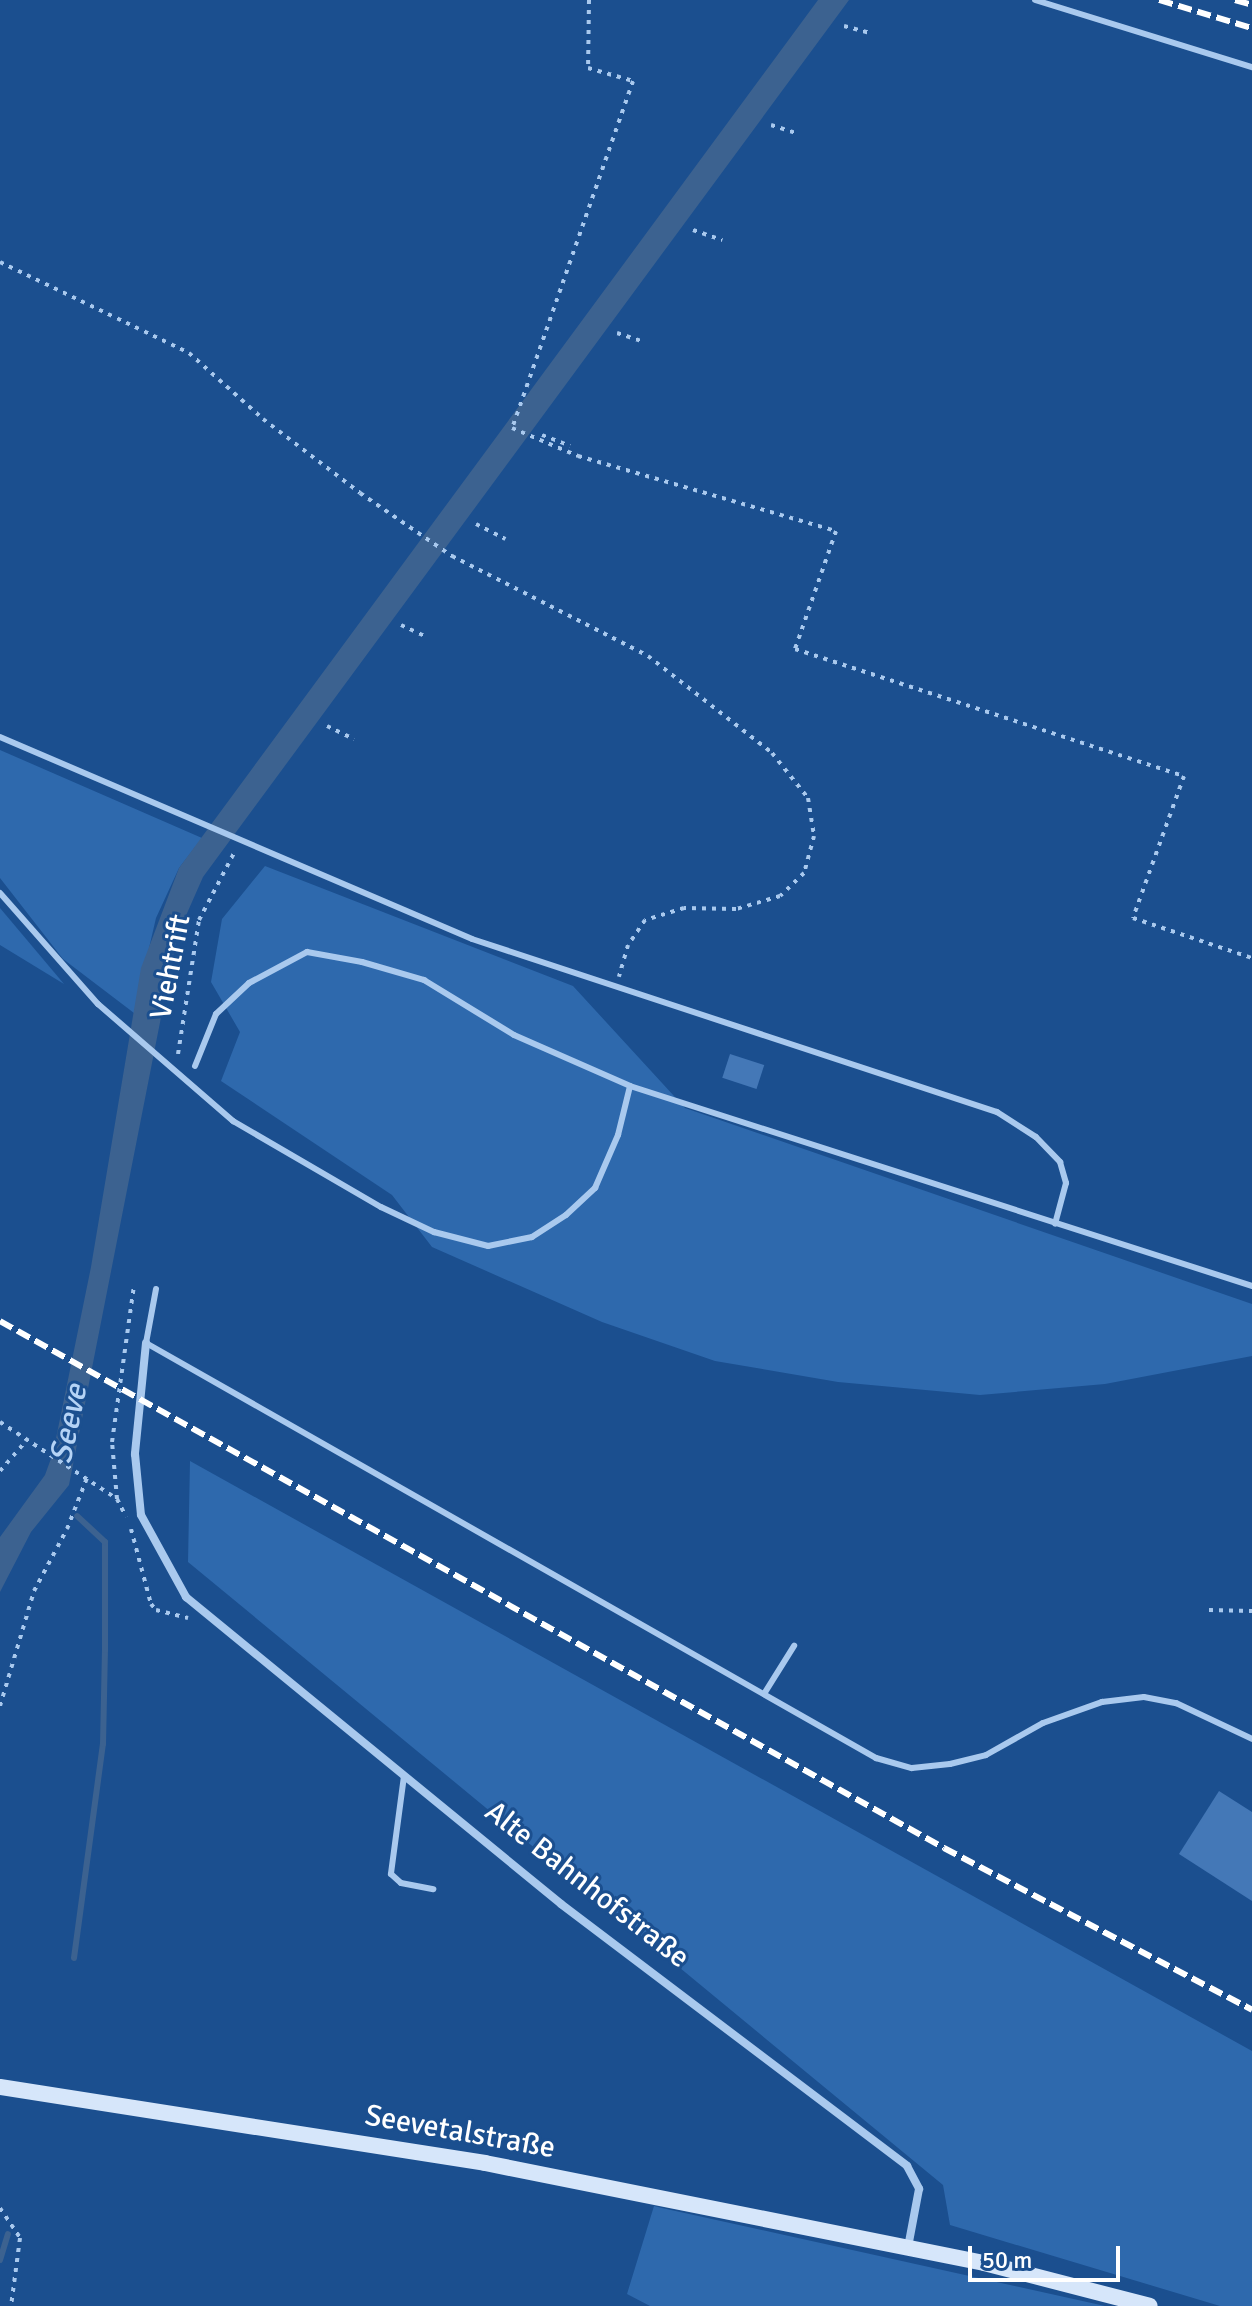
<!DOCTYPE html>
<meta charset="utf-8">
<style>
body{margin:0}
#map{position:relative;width:1252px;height:2306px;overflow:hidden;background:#1b4f8f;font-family:Signika,sans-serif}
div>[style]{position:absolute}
.green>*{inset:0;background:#2e69ad}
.water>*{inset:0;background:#3c6290}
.stream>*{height:6px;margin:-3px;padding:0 3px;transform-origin:3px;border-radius:3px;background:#3c6290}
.building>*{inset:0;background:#4478b7;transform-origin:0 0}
.path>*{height:4px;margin-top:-2px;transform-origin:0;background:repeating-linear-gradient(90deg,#a9c9ee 0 4px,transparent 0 10px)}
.lane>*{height:6px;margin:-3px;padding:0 3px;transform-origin:3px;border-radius:3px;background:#a9c9ee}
.street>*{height:8px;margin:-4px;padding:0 4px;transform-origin:4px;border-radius:4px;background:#a9c9ee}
.secondary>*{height:16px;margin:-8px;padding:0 8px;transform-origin:8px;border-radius:8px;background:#d6e6fa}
.rail>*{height:6px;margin-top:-3px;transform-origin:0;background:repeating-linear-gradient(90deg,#fff 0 14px,transparent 0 20px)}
span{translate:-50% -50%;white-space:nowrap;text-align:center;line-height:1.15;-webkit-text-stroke:6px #1b4f8f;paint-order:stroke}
.street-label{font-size:30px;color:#fff}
.water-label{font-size:32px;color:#b5d3f5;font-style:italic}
.scale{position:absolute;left:968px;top:2246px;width:152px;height:36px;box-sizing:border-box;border:4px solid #fff;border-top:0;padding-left:10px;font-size:24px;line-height:28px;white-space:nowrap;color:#fff;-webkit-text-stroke:6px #1b4f8f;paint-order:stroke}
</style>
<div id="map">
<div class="green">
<i style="clip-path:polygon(0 750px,202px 838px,179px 868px,156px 918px,134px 1013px,63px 959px,0 878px)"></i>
<i style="clip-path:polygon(265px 866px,573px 986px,685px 1108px,1252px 1304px,1252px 1356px,1105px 1384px,980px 1395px,838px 1382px,715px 1361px,602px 1322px,432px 1247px,392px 1195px,221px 1081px,240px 1032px,211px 982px,222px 919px)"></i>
<i style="clip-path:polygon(0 908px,64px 984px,0 945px)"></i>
<i style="clip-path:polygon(190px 1461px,1252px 2051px,1252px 2306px,1220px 2306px,950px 2225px,943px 2185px,188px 1562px)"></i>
<i style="clip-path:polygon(654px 2206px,662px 2208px,1105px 2306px,650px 2306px,627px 2294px)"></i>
</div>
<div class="water">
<i style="clip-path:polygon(818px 0,849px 0,203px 877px,177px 936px,69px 1485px,31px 1532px,0 1592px,0 1537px,45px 1475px,53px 1453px,91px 1267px,141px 968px,179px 868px)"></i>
</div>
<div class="stream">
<i style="left:74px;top:1958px;width:216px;rotate:-82.3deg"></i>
<i style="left:103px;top:1744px;width:94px;rotate:-88.8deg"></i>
<i style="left:105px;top:1650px;width:108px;rotate:-90deg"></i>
<i style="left:105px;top:1542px;width:38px;rotate:-137deg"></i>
<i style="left:0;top:2260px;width:27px;rotate:-73deg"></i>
</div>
<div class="building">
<i style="left:730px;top:1054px;width:36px;height:25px;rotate:18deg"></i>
<i style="clip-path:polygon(1219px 1791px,1252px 1812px,1252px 1901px,1179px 1854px)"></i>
</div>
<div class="path">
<i style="left:589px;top:0;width:68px;rotate:90.8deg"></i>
<i style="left:588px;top:68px;width:47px;rotate:16.1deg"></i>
<i style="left:633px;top:81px;width:367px;rotate:109.2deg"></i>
<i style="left:512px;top:428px;width:72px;rotate:23deg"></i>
<i style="left:578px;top:456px;width:269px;rotate:16.2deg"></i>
<i style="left:836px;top:531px;width:125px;rotate:109.2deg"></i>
<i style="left:795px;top:649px;width:409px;rotate:18.1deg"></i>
<i style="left:1184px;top:776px;width:151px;rotate:109.8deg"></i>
<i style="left:1133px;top:918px;width:126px;rotate:18.6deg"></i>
<i style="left:844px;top:26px;width:28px;rotate:15deg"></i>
<i style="left:771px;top:125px;width:29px;rotate:18deg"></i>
<i style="left:693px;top:230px;width:31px;rotate:19deg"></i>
<i style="left:0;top:262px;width:210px;rotate:25.7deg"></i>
<i style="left:189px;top:353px;width:99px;rotate:41.7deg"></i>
<i style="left:263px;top:419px;width:122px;rotate:37.3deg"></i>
<i style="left:360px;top:493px;width:112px;rotate:34.4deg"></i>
<i style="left:452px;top:556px;width:220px;rotate:27deg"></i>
<i style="left:648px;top:656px;width:157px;rotate:38deg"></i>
<i style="left:772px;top:753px;width:58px;rotate:51.3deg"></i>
<i style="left:808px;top:798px;width:38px;rotate:81deg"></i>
<i style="left:814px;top:836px;width:38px;rotate:105deg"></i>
<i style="left:804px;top:873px;width:33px;rotate:136deg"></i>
<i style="left:780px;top:896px;width:46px;rotate:163.5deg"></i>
<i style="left:736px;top:909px;width:52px;rotate:-178.9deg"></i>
<i style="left:684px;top:908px;width:41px;rotate:162.9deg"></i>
<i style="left:645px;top:920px;width:30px;rotate:124deg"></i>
<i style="left:628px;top:945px;width:33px;rotate:106deg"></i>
<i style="left:617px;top:333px;width:26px;rotate:18deg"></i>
<i style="left:542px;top:435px;width:30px;rotate:21deg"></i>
<i style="left:476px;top:524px;width:33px;rotate:27deg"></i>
<i style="left:401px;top:625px;width:29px;rotate:25deg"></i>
<i style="left:327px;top:726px;width:30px;rotate:26deg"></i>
<i style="left:178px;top:1054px;width:136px;rotate:-81.1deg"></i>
<i style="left:199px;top:920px;width:78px;rotate:-62.4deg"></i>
<i style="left:0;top:1422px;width:140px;rotate:33.3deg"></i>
<i style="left:117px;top:1499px;width:20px;rotate:63deg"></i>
<i style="left:0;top:1471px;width:40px;rotate:-49deg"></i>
<i style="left:117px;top:1499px;width:57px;rotate:-95deg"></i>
<i style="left:112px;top:1442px;width:158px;rotate:-82deg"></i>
<i style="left:131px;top:1529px;width:78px;rotate:75.1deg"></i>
<i style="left:151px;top:1604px;width:8px;rotate:50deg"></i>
<i style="left:156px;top:1610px;width:33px;rotate:14deg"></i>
<i style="left:1209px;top:1610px;width:43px;rotate:1.3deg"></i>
<i style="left:0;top:1706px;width:120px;rotate:-73.5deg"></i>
<i style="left:34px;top:1591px;width:70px;rotate:-62deg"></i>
<i style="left:67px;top:1529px;width:55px;rotate:-68.6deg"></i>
<i style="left:0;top:2208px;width:36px;rotate:56deg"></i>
<i style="left:20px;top:2238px;width:69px;rotate:97.5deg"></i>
</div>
<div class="lane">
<i style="left:1035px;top:0;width:227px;rotate:17.2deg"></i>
<i style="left:0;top:737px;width:513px;rotate:23.17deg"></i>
<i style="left:472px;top:939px;width:553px;rotate:18.24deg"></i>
<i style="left:997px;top:1112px;width:46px;rotate:32.7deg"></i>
<i style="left:1036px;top:1137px;width:35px;rotate:46deg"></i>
<i style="left:1060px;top:1162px;width:22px;rotate:74deg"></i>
<i style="left:1066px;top:1183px;width:42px;rotate:105deg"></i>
<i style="left:0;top:893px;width:148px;rotate:48.6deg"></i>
<i style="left:98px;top:1004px;width:179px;rotate:40.9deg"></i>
<i style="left:233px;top:1121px;width:171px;rotate:30.2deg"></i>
<i style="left:381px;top:1207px;width:59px;rotate:25.3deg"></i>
<i style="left:434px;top:1232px;width:56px;rotate:14.5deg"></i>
<i style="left:488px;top:1246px;width:45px;rotate:-11.6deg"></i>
<i style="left:532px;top:1237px;width:40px;rotate:-32.9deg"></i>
<i style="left:566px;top:1215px;width:40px;rotate:-43deg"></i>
<i style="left:595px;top:1188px;width:58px;rotate:-66.5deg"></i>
<i style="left:618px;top:1135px;width:50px;rotate:-76.2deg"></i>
<i style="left:195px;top:1066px;width:56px;rotate:-68deg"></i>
<i style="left:216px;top:1014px;width:45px;rotate:-43.2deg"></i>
<i style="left:249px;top:983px;width:66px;rotate:-28.1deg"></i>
<i style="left:307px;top:952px;width:56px;rotate:10.3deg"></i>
<i style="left:362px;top:962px;width:65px;rotate:16.2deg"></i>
<i style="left:424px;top:980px;width:105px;rotate:31.4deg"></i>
<i style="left:514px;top:1035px;width:127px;rotate:23.7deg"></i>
<i style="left:630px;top:1086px;width:653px;rotate:17.82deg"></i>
<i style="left:156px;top:1289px;width:55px;rotate:100.5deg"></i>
<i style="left:146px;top:1343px;width:840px;rotate:29.62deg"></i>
<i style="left:876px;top:1758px;width:37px;rotate:16deg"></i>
<i style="left:912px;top:1768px;width:38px;rotate:-6deg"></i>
<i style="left:950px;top:1764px;width:37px;rotate:-14deg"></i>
<i style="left:986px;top:1755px;width:65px;rotate:-29.3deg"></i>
<i style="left:1043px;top:1723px;width:63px;rotate:-19.6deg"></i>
<i style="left:1102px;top:1702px;width:42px;rotate:-6.8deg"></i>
<i style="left:1144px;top:1697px;width:33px;rotate:11deg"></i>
<i style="left:1176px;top:1703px;width:84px;rotate:25.3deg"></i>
<i style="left:764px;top:1694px;width:57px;rotate:-58deg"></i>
<i style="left:404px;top:1776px;width:99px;rotate:97.6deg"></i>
<i style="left:391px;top:1874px;width:13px;rotate:42deg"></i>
<i style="left:401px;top:1883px;width:33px;rotate:11deg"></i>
</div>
<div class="street">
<i style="left:146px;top:1343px;width:112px;rotate:95.7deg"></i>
<i style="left:135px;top:1454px;width:61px;rotate:84.4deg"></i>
<i style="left:141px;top:1515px;width:94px;rotate:61.2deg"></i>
<i style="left:186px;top:1597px;width:485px;rotate:39.3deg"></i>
<i style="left:561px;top:1904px;width:434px;rotate:37.1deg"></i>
<i style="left:907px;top:2166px;width:26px;rotate:62deg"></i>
<i style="left:919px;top:2189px;width:59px;rotate:100.7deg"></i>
</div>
<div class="secondary">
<i style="left:0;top:2087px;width:491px;rotate:8.9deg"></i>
<i style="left:485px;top:2163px;width:509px;rotate:11.33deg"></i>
<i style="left:984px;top:2263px;width:171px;rotate:14.5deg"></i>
</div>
<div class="rail">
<i style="left:1159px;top:0;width:97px;rotate:16.8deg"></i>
<i style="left:1235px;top:0;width:18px;rotate:16deg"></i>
<i style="left:0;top:1321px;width:1081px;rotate:29.17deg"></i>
<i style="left:944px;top:1848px;width:348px;rotate:27.7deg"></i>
</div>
<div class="street-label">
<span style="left:171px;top:967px;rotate:-79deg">Viehtrift</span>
<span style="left:587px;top:1885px;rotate:38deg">Alte Bahnhofstraße</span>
<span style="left:460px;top:2132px;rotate:10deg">Seevetalstraße</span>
</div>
<div class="water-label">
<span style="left:69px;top:1424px;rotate:-78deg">Seeve</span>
</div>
<div class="scale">50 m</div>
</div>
